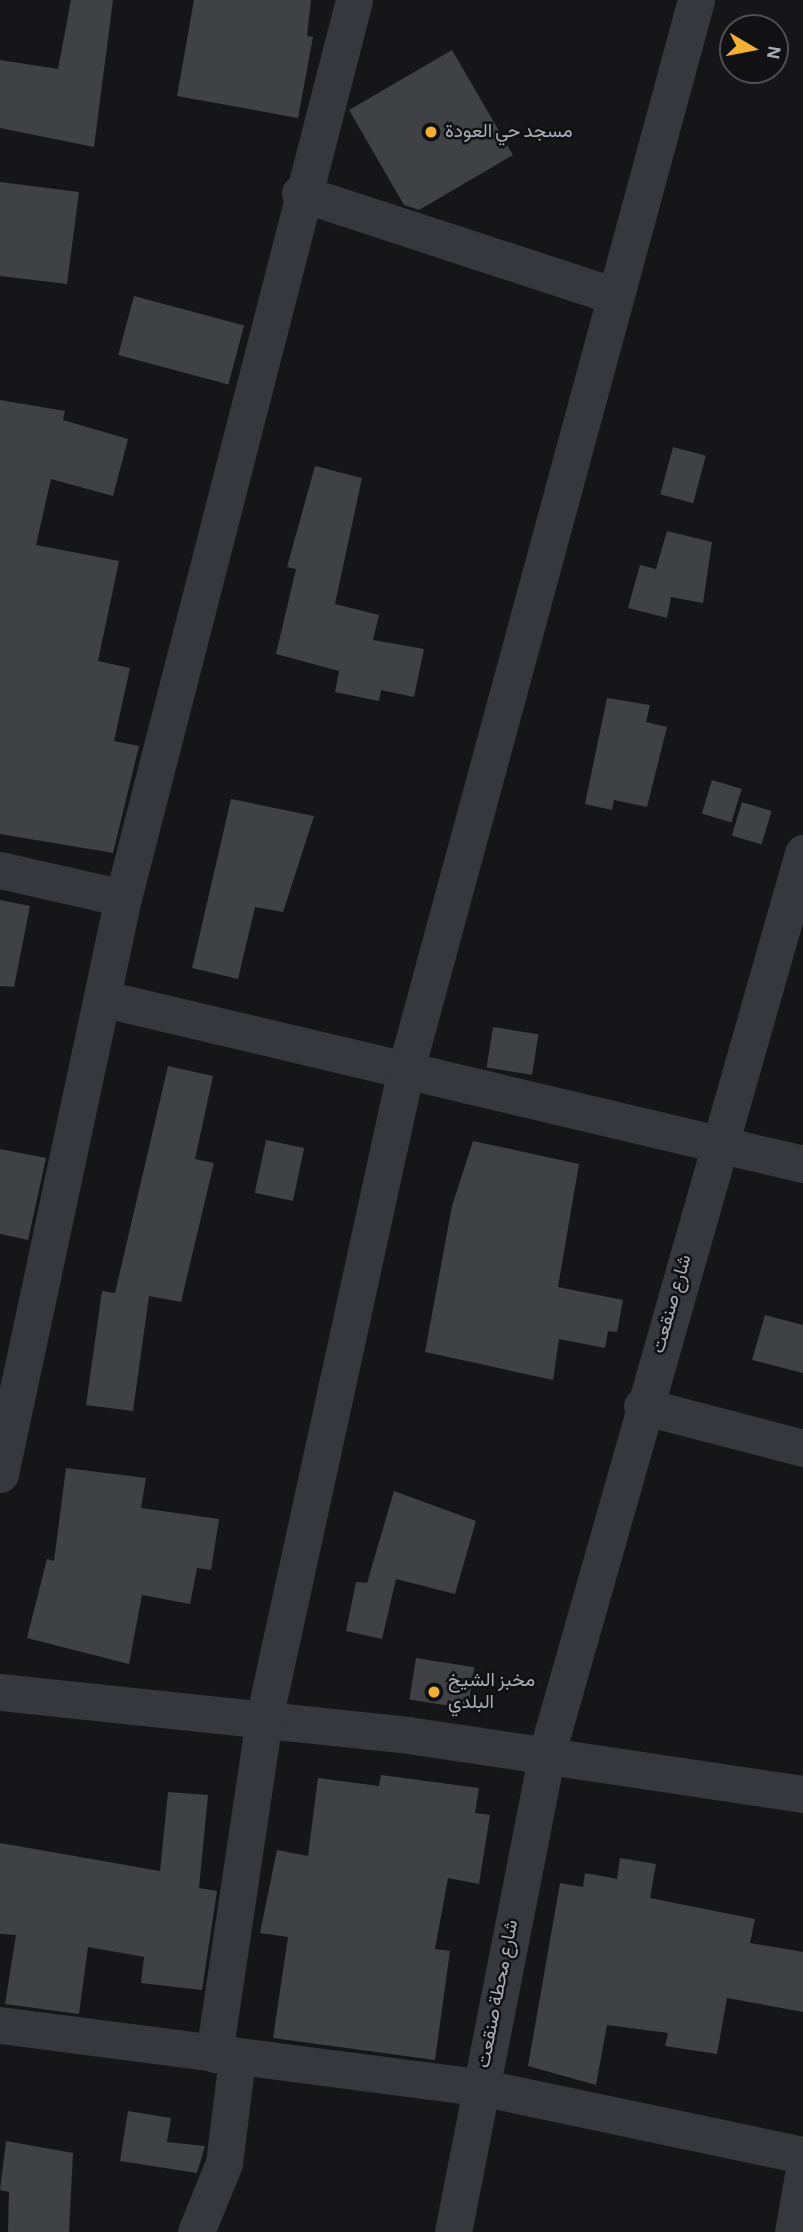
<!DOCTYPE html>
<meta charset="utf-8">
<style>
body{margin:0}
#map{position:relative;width:803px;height:2232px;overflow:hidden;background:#161618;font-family:"Alegreya Sans",Vazirmatn,sans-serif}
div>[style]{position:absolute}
.building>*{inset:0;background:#404145;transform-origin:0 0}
.minor>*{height:37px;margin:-18.5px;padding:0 18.5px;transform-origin:18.5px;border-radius:18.5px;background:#37383d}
.dots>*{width:19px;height:19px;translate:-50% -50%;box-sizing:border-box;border:4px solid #111113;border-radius:50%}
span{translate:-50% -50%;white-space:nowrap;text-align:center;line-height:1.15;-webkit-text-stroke:5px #111113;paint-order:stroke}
.poi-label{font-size:19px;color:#a8adb8}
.left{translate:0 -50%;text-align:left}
.street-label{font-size:19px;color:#a8adb8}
.north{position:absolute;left:719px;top:14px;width:70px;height:70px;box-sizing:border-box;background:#111113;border:2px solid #4d4f55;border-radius:50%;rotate:100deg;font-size:19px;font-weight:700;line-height:28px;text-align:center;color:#a8adb8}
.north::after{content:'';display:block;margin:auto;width:24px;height:32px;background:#f2b134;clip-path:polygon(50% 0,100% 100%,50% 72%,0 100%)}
</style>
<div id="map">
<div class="building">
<i style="clip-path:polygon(71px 0,113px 0,94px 147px,0 128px,0 60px,58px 69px)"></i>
<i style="clip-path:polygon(194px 0,311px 0,307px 36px,313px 37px,298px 118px,177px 96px)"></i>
<i style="clip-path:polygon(452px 50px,513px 155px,419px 210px,404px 205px,349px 110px)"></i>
<i style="clip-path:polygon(0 182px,79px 192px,67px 284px,0 276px)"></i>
<i style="left:134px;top:296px;width:114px;height:61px;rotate:15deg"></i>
<i style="clip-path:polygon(0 400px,65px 411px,63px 420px,128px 439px,113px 496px,51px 479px,36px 545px,119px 561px,98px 661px,130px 668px,114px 741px,139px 746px,113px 853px,0 834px)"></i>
<i style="left:673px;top:447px;width:34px;height:49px;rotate:15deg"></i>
<i style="clip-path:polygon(315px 466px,362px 478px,335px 604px,379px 615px,373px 640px,424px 649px,414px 697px,381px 690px,379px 701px,335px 692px,339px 671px,276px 654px,296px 569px,287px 567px)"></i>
<i style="clip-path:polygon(667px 531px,712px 542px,703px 603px,671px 597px,667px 618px,628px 608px,640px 565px,656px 569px)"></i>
<i style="clip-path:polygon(607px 698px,650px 705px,646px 722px,667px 727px,647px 807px,614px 800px,612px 810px,585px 804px)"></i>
<i style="left:712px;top:780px;width:31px;height:35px;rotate:17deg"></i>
<i style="clip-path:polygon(231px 799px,314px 816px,283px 912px,255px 907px,238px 979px,192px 968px)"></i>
<i style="left:742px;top:802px;width:31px;height:35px;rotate:17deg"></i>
<i style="clip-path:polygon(0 900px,30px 906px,14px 987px,0 986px)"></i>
<i style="left:493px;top:1027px;width:46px;height:41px;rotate:9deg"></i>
<i style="clip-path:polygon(168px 1066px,213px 1076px,195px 1159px,214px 1163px,181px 1302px,149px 1296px,133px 1411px,86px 1405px,102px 1291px,115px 1293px)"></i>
<i style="left:266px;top:1140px;width:39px;height:54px;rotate:12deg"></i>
<i style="clip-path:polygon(473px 1141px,579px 1164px,558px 1287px,623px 1300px,617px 1332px,608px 1331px,605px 1348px,559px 1339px,553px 1380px,425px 1352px,452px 1206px)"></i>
<i style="clip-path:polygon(0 1149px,46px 1158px,28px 1240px,0 1234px)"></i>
<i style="clip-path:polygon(765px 1315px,803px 1325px,803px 1373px,752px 1360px)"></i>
<i style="clip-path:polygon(66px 1468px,146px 1478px,141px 1508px,219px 1519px,211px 1570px,197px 1568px,190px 1604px,142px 1595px,129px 1664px,27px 1638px,47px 1559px,54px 1561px)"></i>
<i style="clip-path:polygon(394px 1491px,476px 1521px,455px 1594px,396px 1579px,382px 1639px,346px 1631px,356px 1582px,367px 1583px)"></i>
<i style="left:416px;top:1658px;width:59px;height:42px;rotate:9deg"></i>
<i style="clip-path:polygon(381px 1775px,479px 1788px,475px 1813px,490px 1815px,479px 1884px,448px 1878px,435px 1949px,450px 1951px,435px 2060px,273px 2038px,288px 1937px,260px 1933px,277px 1850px,308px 1856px,318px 1778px,379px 1786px)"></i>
<i style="clip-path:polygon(168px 1792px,208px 1795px,199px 1888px,217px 1891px,202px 1990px,141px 1983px,144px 1957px,88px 1947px,79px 2014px,5px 2004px,16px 1935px,0 1934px,0 1843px,160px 1871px)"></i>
<i style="clip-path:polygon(620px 1858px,656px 1864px,650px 1898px,755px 1919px,750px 1943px,803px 1952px,803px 2012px,727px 1998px,717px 2054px,665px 2046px,668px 2033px,607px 2025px,596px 2085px,528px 2066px,560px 1883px,583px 1887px,585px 1873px,617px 1879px)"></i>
<i style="clip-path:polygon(128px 2111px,171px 2118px,167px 2142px,205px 2146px,197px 2173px,120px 2161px)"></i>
<i style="clip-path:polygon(6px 2141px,73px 2153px,69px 2232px,8px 2232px,9px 2192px,0 2190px)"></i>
</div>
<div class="minor">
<i style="left:300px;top:193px;width:328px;rotate:18.1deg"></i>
<i style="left:0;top:870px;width:126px;rotate:12.8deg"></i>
<i style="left:105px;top:999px;width:717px;rotate:13.3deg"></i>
<i style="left:642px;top:1406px;width:166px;rotate:14.6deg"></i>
<i style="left:0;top:1474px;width:589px;rotate:-77.95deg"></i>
<i style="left:123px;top:898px;width:927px;rotate:-75.57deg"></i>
<i style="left:0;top:1692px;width:410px;rotate:6deg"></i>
<i style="left:408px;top:1735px;width:399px;rotate:8.5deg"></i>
<i style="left:0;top:2025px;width:484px;rotate:7.4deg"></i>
<i style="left:480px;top:2087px;width:330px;rotate:11.9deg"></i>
<i style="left:214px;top:2054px;width:339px;rotate:-81.5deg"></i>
<i style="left:264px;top:1719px;width:665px;rotate:-77.68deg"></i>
<i style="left:406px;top:1069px;width:1108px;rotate:-74.82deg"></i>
<i style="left:196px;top:2232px;width:74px;rotate:-67.9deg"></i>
<i style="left:224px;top:2163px;width:106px;rotate:-82.9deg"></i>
<i style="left:453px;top:2232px;width:485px;rotate:-78.9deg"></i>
<i style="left:546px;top:1756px;width:939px;rotate:-74.11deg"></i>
<i style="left:793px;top:2232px;width:58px;rotate:-80deg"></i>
</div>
<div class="dots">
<i style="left:431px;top:132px;background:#f2b134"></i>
<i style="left:434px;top:1692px;background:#f2b134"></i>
</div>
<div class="poi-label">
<span class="left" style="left:445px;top:132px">مسجد حي العودة</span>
<span class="left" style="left:448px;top:1692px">مخبز الشيخ<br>البلدي</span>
</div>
<div class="street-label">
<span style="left:672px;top:1304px;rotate:-74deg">شارع صنقعت</span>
<span style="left:498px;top:1994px;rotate:-79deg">شارع محطة صنقعت</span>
</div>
<div class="north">N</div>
</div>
